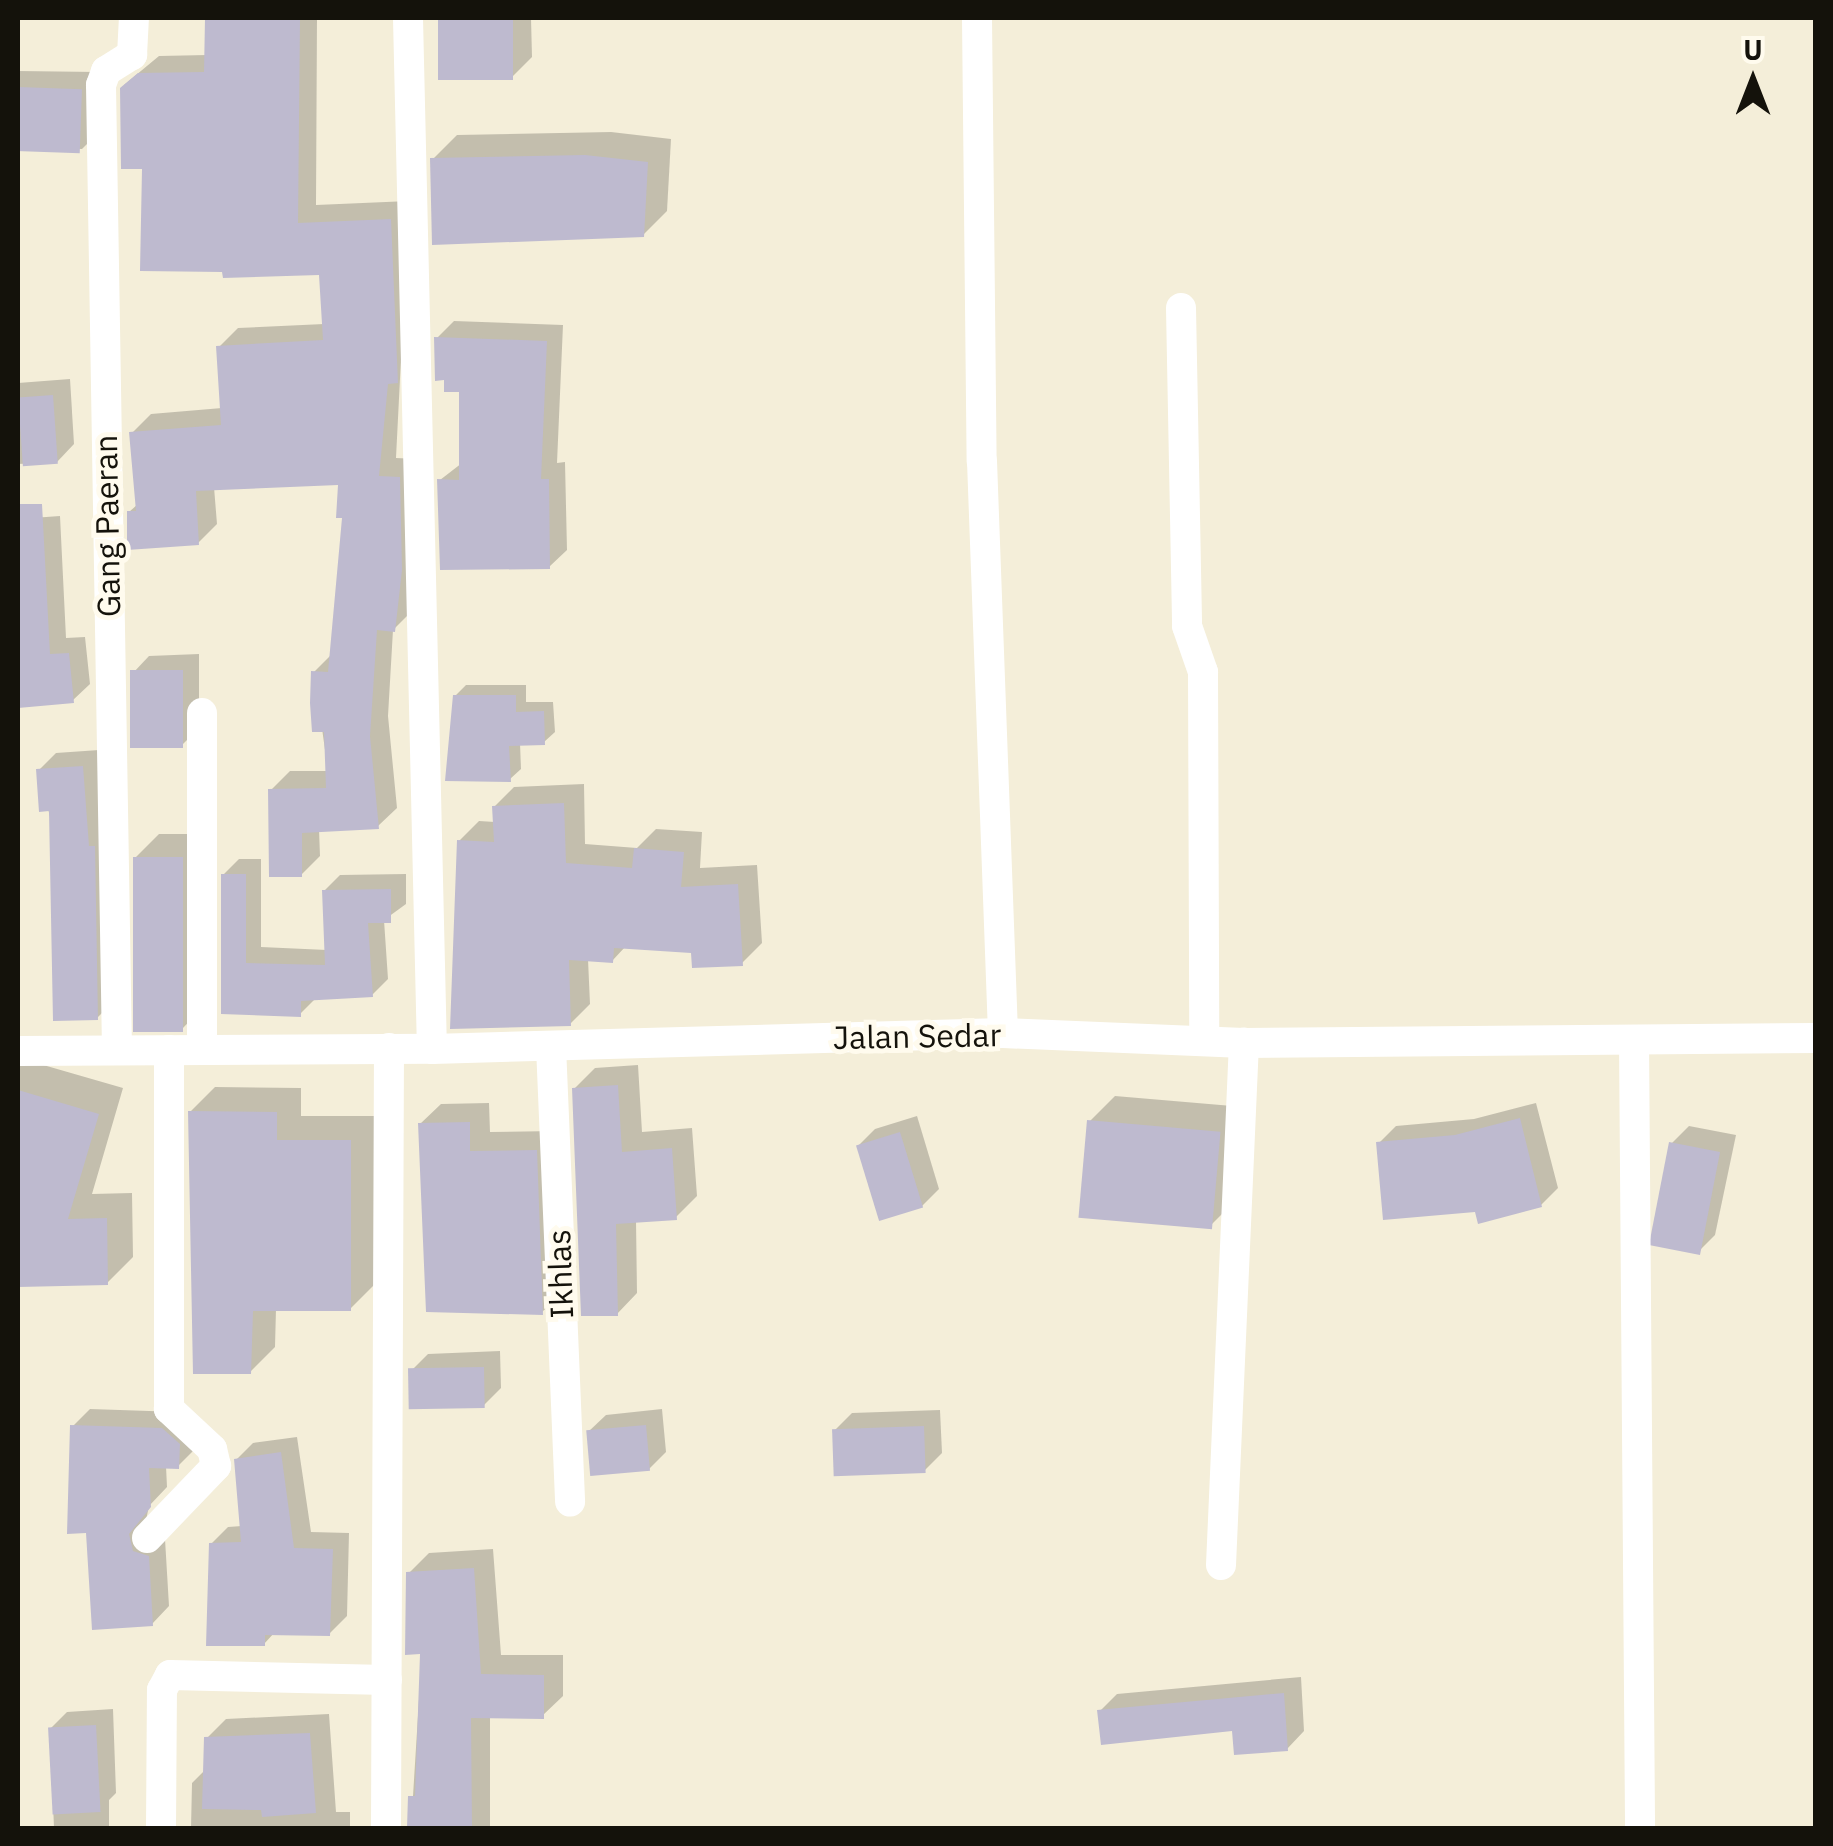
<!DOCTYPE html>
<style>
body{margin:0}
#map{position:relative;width:1833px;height:1846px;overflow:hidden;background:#f4eed9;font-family:"IBM Plex Sans",sans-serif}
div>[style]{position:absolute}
.shadow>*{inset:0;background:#0003}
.building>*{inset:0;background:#bebacf;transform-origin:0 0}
.minor>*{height:30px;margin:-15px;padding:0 15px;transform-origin:15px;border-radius:15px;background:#fff}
span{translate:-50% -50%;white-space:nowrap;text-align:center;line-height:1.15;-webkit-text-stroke:10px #fffbee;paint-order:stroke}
.street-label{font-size:32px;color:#14120b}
.frame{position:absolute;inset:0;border:20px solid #14120b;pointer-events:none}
.north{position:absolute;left:1703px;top:30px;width:100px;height:100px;-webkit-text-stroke:8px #fffbee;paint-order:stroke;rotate:0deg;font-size:28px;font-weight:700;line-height:40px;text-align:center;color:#14120b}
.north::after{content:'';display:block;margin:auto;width:35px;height:45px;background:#14120b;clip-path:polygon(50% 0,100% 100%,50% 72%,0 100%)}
</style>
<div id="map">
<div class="shadow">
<i style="clip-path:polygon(207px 18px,317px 18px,316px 205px,409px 201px,396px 458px,418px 459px,413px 610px,393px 630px,388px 716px,397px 808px,378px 826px,319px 829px,320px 856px,301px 875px,271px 790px,290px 771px,328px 771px,314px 672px,332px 654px,345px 515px,340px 482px,214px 487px,217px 524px,198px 543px,129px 512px,138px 504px,132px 433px,151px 414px,222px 408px,219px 347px,238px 328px,324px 324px,321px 272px,144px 167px,124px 166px,124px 85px,159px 56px,207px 55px)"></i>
<i style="clip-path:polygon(441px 18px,531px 18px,532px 57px,513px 76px,441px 77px)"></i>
<i style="clip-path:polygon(18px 71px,98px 72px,99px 132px,82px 149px,18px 148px)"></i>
<i style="clip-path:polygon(611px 132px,671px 139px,667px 211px,643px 235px,433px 159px,457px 135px)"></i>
<i style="clip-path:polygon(454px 321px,563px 325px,557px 463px,565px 462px,567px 550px,549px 567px,440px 480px,462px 463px,462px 390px,447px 378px,437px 338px)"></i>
<i style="clip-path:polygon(70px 379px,74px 444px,57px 462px,18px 464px,18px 383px)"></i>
<i style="clip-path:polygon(60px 516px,66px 638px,85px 637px,90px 684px,72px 701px,18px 705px,18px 519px)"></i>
<i style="clip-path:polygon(199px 654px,199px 728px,182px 745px,132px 674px,149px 656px)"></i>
<i style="clip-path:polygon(466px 685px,526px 685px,526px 702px,553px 702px,555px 732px,544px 742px,520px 743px,521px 769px,510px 779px,455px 696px)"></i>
<i style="clip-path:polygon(99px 750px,114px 1001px,97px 1018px,39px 770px,56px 753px)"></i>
<i style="clip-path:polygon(584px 784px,585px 844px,637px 848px,656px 829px,702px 832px,700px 868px,757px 865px,762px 943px,742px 963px,693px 950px,626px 946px,612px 961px,588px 959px,590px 1004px,570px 1024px,459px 841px,479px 821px,495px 822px,494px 807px,514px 787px)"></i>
<i style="clip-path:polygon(159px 834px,206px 834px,205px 1005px,182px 1029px,135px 858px)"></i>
<i style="clip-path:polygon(239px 859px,261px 859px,261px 947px,327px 950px,324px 891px,340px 875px,406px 874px,406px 904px,384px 920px,388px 979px,372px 995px,316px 998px,300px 1014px,223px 1012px,223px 875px)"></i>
<i style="clip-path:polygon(26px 1060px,123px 1088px,92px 1194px,132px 1193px,133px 1257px,107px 1283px,18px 1284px,18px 1068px)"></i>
<i style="clip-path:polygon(638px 1065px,642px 1132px,692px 1128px,697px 1196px,676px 1217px,636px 1220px,637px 1293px,617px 1314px,574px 1089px,595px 1068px)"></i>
<i style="clip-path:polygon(215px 1087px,301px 1088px,301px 1116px,375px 1116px,375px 1284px,350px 1309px,276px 1309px,275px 1347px,250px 1372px,190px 1112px)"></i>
<i style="clip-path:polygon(1115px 1096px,1244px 1107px,1236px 1200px,1210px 1226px,1089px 1122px)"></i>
<i style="clip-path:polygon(489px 1103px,490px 1132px,556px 1131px,563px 1292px,542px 1312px,420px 1124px,441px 1104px)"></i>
<i style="clip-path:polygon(1536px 1103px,1558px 1188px,1541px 1205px,1477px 1209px,1379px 1143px,1396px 1126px,1474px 1119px)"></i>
<i style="clip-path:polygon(917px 1116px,939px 1189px,922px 1206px,858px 1146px,875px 1129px)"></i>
<i style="clip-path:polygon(1689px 1126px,1736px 1135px,1715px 1235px,1698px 1252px,1672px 1143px)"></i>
<i style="clip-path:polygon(500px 1351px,501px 1388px,484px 1405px,411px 1371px,428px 1354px)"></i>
<i style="clip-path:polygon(90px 1409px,179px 1412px,195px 1449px,178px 1466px,166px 1466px,167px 1487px,149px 1506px,145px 1525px,165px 1539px,169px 1606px,152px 1624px,88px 1530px,73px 1426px)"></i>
<i style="clip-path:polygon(662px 1409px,666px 1452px,649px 1469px,588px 1432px,606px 1415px)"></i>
<i style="clip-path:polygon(940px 1410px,942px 1453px,925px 1470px,835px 1430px,852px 1413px)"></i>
<i style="clip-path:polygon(297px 1437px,311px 1532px,349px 1533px,347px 1616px,329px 1634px,275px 1632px,264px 1644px,211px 1544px,228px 1527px,242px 1526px,236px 1460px,253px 1443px)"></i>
<i style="clip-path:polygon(493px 1549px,501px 1655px,563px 1655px,563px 1696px,542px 1716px,490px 1716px,490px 1828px,411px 1828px,422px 1651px,408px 1574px,429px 1553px)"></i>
<i style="clip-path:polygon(1301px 1677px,1304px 1731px,1287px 1749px,1235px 1728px,1100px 1711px,1117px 1694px)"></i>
<i style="clip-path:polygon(113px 1709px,116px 1793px,109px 1800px,109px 1828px,54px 1828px,50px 1729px,67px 1712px)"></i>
<i style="clip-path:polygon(329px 1714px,336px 1812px,350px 1812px,350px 1828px,191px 1828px,192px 1783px,206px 1769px,206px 1739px,226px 1719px)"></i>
</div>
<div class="building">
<i style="clip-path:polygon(205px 18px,300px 18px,298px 223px,391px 219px,398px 383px,388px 384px,379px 476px,400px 477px,402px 570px,395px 632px,377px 630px,370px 736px,379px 829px,302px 833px,302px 877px,269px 877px,268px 789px,326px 788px,324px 732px,312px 732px,310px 703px,311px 671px,328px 672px,342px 518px,336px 518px,338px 485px,196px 491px,199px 545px,127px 550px,127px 511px,136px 511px,129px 432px,221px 425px,216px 346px,323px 340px,319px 275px,223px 278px,222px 272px,140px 271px,142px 169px,121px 169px,120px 88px,138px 73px,204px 72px)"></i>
<i style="left:438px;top:18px;width:75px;height:62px"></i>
<i style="left:18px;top:87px;width:64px;height:64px;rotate:2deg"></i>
<i style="clip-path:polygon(585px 155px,648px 162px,644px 237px,432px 245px,430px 158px)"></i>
<i style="clip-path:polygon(434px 337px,547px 341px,541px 479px,549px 479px,550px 569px,440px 570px,437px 479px,459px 480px,459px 392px,444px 392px,444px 380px,435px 381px)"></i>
<i style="left:53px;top:395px;width:69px;height:35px;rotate:86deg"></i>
<i style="clip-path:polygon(18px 504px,42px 504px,50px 654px,69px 653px,74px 703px,18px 708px)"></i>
<i style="left:183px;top:670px;width:78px;height:53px;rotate:90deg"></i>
<i style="clip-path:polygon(453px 695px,516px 695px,516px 712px,544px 711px,545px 745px,509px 746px,511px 782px,445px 781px)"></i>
<i style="clip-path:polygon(83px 766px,89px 846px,95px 846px,98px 1020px,53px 1021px,49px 811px,39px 812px,36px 769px)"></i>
<i style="clip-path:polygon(564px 803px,566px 863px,632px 868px,634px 848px,684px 852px,681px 887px,738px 884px,743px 966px,692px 968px,691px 953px,614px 948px,613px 963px,569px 960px,571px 1026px,450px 1029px,457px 840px,494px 842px,492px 806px)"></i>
<i style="left:133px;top:857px;width:50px;height:175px"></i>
<i style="clip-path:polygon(221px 874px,246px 874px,246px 963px,325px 965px,322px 890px,391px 889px,391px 923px,368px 923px,373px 997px,301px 1001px,301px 1017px,221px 1014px)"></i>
<i style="clip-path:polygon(618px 1085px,622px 1152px,672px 1148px,677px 1220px,616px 1224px,618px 1316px,581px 1316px,572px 1088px)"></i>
<i style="clip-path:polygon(18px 1090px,99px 1114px,68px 1219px,107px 1218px,108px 1285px,18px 1287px)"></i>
<i style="clip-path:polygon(188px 1111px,277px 1112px,277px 1140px,351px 1140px,351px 1311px,253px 1311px,251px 1374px,193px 1374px)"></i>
<i style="clip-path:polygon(1520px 1118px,1542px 1207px,1478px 1224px,1475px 1212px,1383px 1220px,1376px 1142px,1455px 1135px)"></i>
<i style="left:1087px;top:1120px;width:134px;height:98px;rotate:5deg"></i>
<i style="clip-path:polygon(470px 1122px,470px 1151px,537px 1150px,543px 1315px,426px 1312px,418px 1123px)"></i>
<i style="left:900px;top:1132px;width:79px;height:46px;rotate:73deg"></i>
<i style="left:1669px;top:1142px;width:52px;height:105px;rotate:11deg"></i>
<i style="left:484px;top:1367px;width:41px;height:76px;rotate:89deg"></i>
<i style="clip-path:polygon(70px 1425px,162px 1428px,180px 1444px,179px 1469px,149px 1468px,151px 1507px,129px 1534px,133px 1551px,149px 1556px,153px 1626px,92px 1630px,86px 1533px,67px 1534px)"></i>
<i style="left:646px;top:1425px;width:46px;height:60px;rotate:85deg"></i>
<i style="left:924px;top:1426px;width:47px;height:92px;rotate:88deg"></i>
<i style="clip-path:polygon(281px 1452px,294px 1548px,333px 1549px,330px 1636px,265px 1635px,265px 1646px,206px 1646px,209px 1543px,241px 1542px,234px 1459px)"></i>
<i style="clip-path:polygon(474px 1568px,481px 1674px,544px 1675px,544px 1719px,471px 1718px,472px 1828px,407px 1828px,408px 1796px,415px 1796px,420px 1654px,405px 1655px,406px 1572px)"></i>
<i style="clip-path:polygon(1284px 1693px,1288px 1751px,1234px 1755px,1232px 1731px,1101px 1745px,1097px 1710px)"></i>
<i style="left:96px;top:1725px;width:87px;height:48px;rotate:87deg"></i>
<i style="clip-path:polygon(310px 1733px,316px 1813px,262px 1817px,261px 1810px,202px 1809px,204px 1737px)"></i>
</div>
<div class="minor">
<i style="left:408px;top:18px;width:1031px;rotate:88.67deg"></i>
<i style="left:977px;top:18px;width:443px;rotate:89.4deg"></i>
<i style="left:982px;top:461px;width:572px;rotate:87.9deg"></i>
<i style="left:1181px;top:308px;width:318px;rotate:88.9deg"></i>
<i style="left:1187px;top:626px;width:49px;rotate:70.8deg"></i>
<i style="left:1203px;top:672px;width:368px;rotate:89.8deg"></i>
<i style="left:202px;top:713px;width:337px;rotate:90deg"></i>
<i style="left:1634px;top:1040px;width:788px;rotate:89.56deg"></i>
<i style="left:551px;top:1046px;width:456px;rotate:87.6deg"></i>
<i style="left:117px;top:1050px;width:965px;rotate:-90.95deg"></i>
<i style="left:101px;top:85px;width:15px;rotate:-70deg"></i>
<i style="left:106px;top:71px;width:31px;rotate:-32deg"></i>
<i style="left:132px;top:55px;width:37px;rotate:-87deg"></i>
<i style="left:18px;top:1051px;width:414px;rotate:-0.3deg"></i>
<i style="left:432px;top:1049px;width:571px;rotate:-1.61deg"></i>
<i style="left:1003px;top:1033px;width:241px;rotate:2.4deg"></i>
<i style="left:1244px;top:1043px;width:572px;rotate:-0.5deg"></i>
<i style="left:147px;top:1538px;width:100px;rotate:-46.2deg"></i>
<i style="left:216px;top:1466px;width:17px;rotate:-103deg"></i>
<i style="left:212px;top:1449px;width:59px;rotate:-137.1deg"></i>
<i style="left:169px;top:1409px;width:359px;rotate:-90deg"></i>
<i style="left:1221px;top:1565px;width:523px;rotate:-87.48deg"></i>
<i style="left:161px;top:1828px;width:138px;rotate:-89.6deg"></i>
<i style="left:162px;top:1690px;width:17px;rotate:-62deg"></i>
<i style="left:170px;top:1675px;width:217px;rotate:1.3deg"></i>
<i style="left:386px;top:1828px;width:780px;rotate:-89.78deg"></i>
</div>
<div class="street-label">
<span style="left:107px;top:526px;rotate:-91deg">Gang Paeran</span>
<span style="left:917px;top:1036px;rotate:-1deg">Jalan Sedar</span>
<span style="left:560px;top:1274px;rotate:-92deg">Ikhlas</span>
</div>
<div class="frame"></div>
<div class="north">U</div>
</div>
